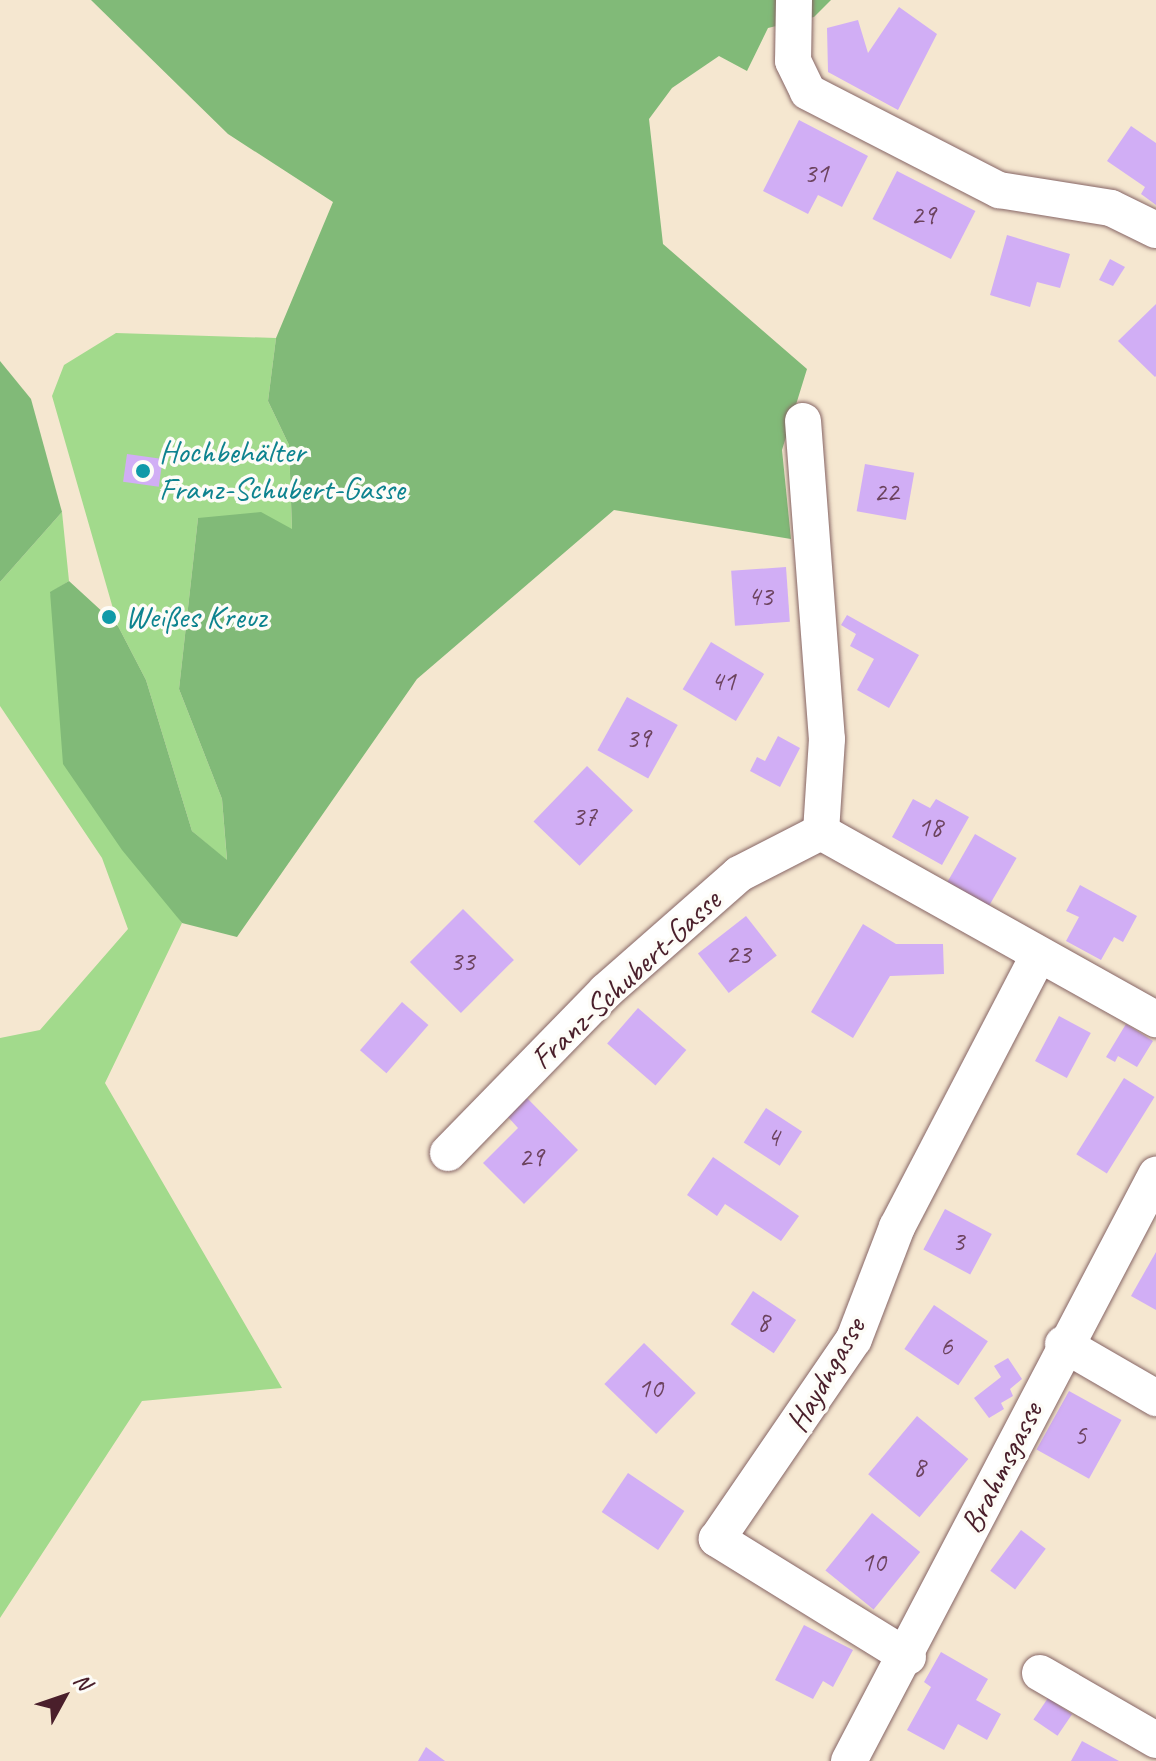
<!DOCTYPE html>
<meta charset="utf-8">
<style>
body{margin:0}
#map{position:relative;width:1156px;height:1761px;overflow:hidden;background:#f5e7d0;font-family:Caveat,sans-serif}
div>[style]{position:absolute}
.green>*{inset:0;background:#a2da8c}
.forest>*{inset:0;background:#81ba78}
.building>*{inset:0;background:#d1aef5;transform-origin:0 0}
.roads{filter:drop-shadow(0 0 2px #866565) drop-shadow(0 0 2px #866565)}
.street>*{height:36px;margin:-18px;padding:0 18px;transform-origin:18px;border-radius:18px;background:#fff}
.dots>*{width:22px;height:22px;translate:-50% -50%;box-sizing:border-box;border:4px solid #fdfcf7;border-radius:50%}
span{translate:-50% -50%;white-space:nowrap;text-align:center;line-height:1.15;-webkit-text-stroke:7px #fdfcf7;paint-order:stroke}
.number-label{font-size:28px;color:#6c435e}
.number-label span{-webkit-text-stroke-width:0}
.culture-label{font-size:32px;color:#0d838f}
.left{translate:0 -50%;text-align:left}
.street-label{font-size:32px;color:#4a1f2b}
.north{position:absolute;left:24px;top:1657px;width:80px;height:80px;-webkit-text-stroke:6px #fdfcf7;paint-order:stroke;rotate:50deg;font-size:22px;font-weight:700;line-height:32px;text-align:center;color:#4a1f2b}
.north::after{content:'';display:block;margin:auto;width:28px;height:36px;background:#4a1f2b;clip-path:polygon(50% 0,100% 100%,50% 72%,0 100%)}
</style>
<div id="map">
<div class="green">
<i style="clip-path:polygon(116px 333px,276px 338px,268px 401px,289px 445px,292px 530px,198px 518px,179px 689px,222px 799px,227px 861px,192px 831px,146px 680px,118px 626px,52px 396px,64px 365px)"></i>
<i style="clip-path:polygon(62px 512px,69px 581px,50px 593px,164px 898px,182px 923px,105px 1083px,282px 1388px,142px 1401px,0 1618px,0 1038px,40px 1030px,128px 929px,102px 858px,0 706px,0 582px)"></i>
</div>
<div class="forest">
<i style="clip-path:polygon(91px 0,831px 0,814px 17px,768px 28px,747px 71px,719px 56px,672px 88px,649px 119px,663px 244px,807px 369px,782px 450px,791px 539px,614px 510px,417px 679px,237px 937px,182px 923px,122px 850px,63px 764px,50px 592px,69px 581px,118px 626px,146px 680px,192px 831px,227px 860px,222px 799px,179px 689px,198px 518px,261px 512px,292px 529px,289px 445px,268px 401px,276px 338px,333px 202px,228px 134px)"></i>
<i style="clip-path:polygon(0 361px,31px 399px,62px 512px,0 582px)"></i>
</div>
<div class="building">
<i style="clip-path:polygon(899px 7px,937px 34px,898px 110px,828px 72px,827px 28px,858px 20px,868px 53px)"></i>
<i style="clip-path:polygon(799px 120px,868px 156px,842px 207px,818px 195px,808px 214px,763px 191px)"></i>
<i style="clip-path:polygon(1131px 126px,1156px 143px,1156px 205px,1141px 194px,1145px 187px,1107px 161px)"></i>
<i style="left:897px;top:171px;width:88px;height:54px;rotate:27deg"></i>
<i style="clip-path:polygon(1007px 235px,1070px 254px,1060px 288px,1037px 282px,1030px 307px,990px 295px)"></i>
<i style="clip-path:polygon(1110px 259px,1125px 267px,1113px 286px,1099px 280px)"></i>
<i style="clip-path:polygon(1156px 304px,1156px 376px,1155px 377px,1118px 341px)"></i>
<i style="left:127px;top:454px;width:36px;height:28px;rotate:8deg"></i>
<i style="left:865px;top:464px;width:50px;height:48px;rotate:10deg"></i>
<i style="left:786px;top:567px;width:55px;height:55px;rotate:86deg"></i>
<i style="clip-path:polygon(847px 615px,919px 655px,889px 708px,857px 690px,874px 659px,850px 646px,856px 634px,841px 625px)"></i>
<i style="left:711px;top:642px;width:62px;height:55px;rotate:31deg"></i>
<i style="left:627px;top:697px;width:58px;height:61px;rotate:29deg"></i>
<i style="clip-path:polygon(778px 736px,800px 748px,780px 787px,750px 771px,757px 757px,765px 761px)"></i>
<i style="left:587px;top:766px;width:64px;height:77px;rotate:44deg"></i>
<i style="clip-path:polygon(913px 799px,930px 808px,936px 799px,969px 817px,942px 865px,892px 837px)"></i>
<i style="left:975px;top:834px;width:48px;height:55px;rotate:30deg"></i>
<i style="clip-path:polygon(1080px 885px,1137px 916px,1123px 942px,1114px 937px,1101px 960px,1066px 941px,1079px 917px,1066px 911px)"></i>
<i style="left:463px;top:909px;width:72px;height:75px;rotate:45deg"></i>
<i style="left:746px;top:916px;width:50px;height:61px;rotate:52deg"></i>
<i style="clip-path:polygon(863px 924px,896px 944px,943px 944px,944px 974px,890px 976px,853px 1038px,811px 1012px)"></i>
<i style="left:402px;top:1002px;width:35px;height:64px;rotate:41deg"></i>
<i style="left:638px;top:1008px;width:64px;height:47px;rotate:41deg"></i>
<i style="left:1059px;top:1016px;width:36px;height:51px;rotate:28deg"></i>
<i style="clip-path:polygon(1126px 1024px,1153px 1041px,1137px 1067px,1118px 1056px,1115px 1062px,1106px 1057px)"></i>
<i style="left:1124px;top:1078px;width:36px;height:90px;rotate:32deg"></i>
<i style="clip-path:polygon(527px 1098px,578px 1150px,524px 1204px,483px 1163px,518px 1128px,508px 1117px)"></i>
<i style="left:766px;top:1108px;width:43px;height:41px;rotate:33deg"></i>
<i style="clip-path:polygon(713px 1157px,799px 1216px,781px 1241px,725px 1204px,717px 1216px,687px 1195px)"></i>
<i style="left:945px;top:1209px;width:53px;height:46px;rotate:28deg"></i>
<i style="clip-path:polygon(1156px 1252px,1156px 1310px,1131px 1296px)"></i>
<i style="left:753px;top:1291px;width:52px;height:40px;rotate:34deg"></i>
<i style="left:934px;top:1305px;width:65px;height:53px;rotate:34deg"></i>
<i style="left:644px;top:1343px;width:72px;height:57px;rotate:44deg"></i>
<i style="clip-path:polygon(1008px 1358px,1022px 1379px,1010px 1389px,1013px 1396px,1001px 1403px,1004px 1409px,989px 1418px,974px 1398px,1001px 1377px,994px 1366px)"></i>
<i style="left:1069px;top:1391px;width:60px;height:67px;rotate:29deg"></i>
<i style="left:917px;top:1416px;width:67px;height:76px;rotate:40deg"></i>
<i style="left:628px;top:1473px;width:68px;height:47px;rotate:34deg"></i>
<i style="left:872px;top:1513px;width:62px;height:74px;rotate:39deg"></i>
<i style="left:1021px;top:1530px;width:31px;height:51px;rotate:37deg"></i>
<i style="clip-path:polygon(804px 1625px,853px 1650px,833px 1687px,823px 1681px,813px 1699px,775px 1680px)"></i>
<i style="clip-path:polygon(941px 1652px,988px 1679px,976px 1700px,1001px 1714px,987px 1740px,958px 1724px,944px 1750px,907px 1730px,931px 1687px,924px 1682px)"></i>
<i style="left:1048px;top:1698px;width:29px;height:26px;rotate:34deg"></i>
<i style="clip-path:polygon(1082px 1741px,1119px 1761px,1071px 1761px)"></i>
<i style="clip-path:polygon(426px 1747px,445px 1761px,418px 1761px)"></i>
</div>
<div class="roads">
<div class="street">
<i style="left:794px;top:0;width:61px;rotate:90.9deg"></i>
<i style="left:793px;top:61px;width:34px;rotate:64deg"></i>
<i style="left:808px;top:92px;width:215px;rotate:27.2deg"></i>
<i style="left:999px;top:190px;width:113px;rotate:9.1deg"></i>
<i style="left:1111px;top:208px;width:50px;rotate:26.1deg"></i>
<i style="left:803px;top:421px;width:319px;rotate:85.7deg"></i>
<i style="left:827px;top:739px;width:93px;rotate:93.7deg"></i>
<i style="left:448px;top:1153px;width:226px;rotate:-45.7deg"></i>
<i style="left:606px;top:991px;width:177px;rotate:-41.3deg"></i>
<i style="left:739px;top:874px;width:92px;rotate:-27.1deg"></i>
<i style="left:821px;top:832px;width:384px;rotate:29.2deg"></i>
<i style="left:1063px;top:1344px;width:108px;rotate:30.1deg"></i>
<i style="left:908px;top:1657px;width:225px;rotate:-148.3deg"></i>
<i style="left:717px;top:1539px;width:242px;rotate:-55.6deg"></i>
<i style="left:854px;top:1339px;width:120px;rotate:-69deg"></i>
<i style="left:897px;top:1227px;width:305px;rotate:-62.5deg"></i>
<i style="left:1040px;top:1673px;width:134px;rotate:30deg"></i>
<i style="left:849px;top:1761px;width:662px;rotate:-62.35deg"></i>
</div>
</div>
<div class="dots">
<i style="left:143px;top:471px;background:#0f9aa8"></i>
<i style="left:109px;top:617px;background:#0f9aa8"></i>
</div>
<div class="number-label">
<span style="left:816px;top:173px">31</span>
<span style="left:923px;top:215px">29</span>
<span style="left:886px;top:492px">22</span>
<span style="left:760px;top:596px">43</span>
<span style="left:723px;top:681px">41</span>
<span style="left:638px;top:738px">39</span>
<span style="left:584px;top:816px">37</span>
<span style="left:930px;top:827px">18</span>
<span style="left:738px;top:954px">23</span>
<span style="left:462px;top:961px">33</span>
<span style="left:773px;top:1137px">4</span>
<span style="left:531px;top:1157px">29</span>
<span style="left:958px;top:1241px">3</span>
<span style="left:763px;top:1322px">8</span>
<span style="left:946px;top:1346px">6</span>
<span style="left:650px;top:1388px">10</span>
<span style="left:1080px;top:1435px">5</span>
<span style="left:919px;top:1467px">8</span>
<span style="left:873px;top:1562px">10</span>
</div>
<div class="culture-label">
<span class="left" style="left:159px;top:471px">Hochbehälter<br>Franz-Schubert-Gasse</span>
<span class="left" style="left:125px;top:617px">Weißes Kreuz</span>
</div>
<div class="street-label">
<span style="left:626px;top:980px;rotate:-43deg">Franz-Schubert-Gasse</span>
<span style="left:826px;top:1375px;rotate:-60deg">Haydngasse</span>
<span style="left:1002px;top:1468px;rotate:-63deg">Brahmsgasse</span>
</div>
<div class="north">N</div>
</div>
